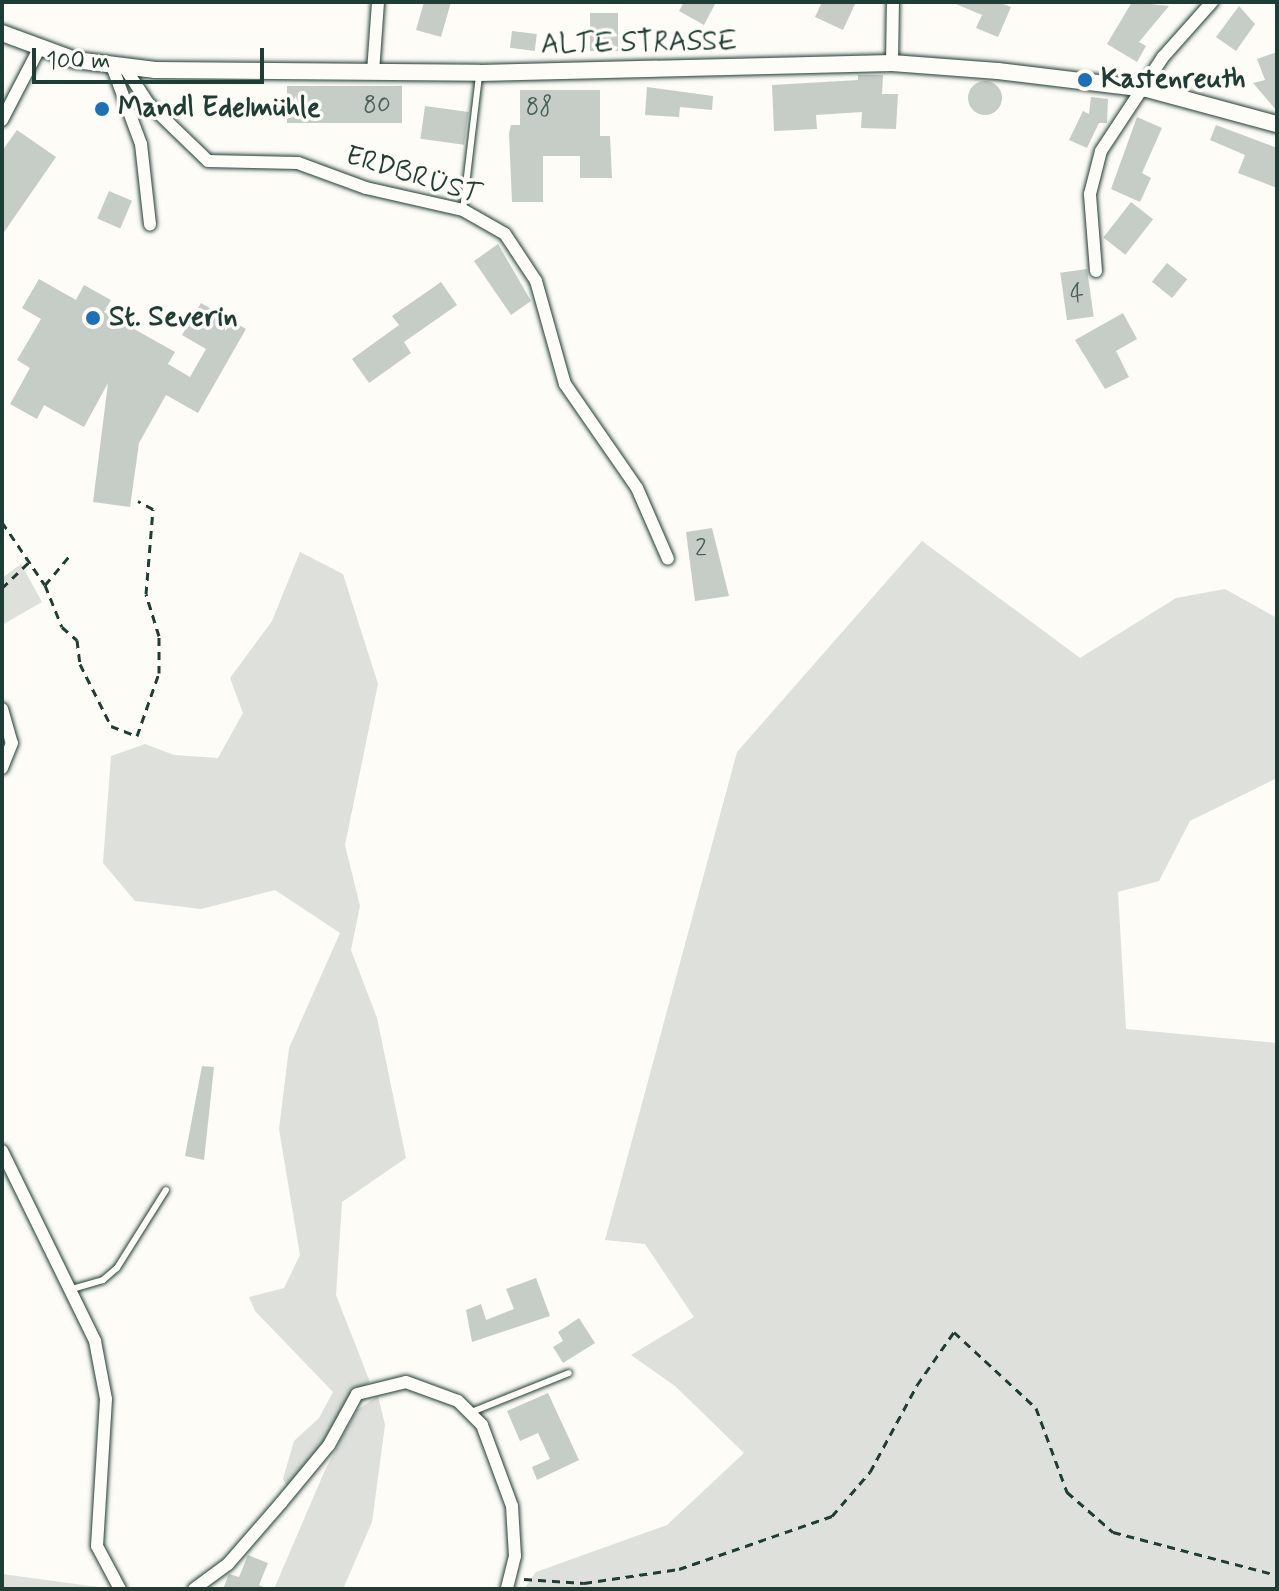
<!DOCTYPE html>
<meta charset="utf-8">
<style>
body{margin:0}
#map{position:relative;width:1279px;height:1591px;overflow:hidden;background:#fdfcf7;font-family:Mynerve,sans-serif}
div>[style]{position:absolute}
.green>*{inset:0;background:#dde0db}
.building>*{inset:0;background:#c6cdc7;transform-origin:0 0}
.round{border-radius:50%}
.path>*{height:3px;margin-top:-1.5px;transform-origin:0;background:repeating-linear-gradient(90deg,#1f3d34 0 8px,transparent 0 14px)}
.roads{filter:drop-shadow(0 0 2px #1f3d34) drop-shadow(0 0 2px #1f3d34)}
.service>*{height:6px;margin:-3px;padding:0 3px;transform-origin:3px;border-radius:3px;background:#fdfcf7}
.minor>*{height:12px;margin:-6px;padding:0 6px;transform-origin:6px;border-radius:6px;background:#fdfcf7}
.tertiary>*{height:16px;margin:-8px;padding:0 8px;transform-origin:8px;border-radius:8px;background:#fdfcf7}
.dots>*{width:22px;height:22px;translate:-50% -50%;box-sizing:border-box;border:4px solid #fdfcf7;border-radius:50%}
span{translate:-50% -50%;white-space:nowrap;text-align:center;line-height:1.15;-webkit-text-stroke:7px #fdfcf7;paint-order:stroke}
.number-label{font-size:24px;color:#496159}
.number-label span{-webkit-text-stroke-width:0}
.street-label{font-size:28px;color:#1f3d34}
.poi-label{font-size:28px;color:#1f3d34;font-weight:700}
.left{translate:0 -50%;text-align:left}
.frame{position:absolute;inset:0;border:4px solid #1f3d34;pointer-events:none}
.scale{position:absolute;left:32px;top:48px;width:232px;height:36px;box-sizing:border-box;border:4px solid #1f3d34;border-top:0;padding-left:10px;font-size:24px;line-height:28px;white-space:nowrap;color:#1f3d34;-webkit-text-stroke:6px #fdfcf7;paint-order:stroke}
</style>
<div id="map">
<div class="green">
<i style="clip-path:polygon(922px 541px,1080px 658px,1176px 598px,1225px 589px,1277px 618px,1277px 778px,1190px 821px,1159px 881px,1118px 892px,1126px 1029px,1277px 1043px,1277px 1589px,524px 1589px,536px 1572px,667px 1525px,744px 1453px,675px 1386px,631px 1355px,694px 1317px,645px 1244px,605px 1240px,737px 752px)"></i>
<i style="clip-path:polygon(300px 552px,343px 574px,378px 684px,345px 845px,360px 906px,351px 950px,377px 1018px,406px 1158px,342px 1202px,336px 1295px,370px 1382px,356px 1390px,329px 1439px,288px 1488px,283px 1479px,294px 1441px,319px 1418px,333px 1392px,255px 1311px,249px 1297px,284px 1288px,300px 1255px,279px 1129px,289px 1048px,340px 933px,275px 890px,201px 909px,135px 901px,103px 863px,111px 756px,145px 744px,174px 755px,218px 758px,243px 713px,230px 678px,272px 621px)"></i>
<i style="clip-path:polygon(21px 564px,42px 602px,2px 625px,2px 578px)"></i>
<i style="clip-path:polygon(378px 1396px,385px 1425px,372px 1522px,343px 1589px,274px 1589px,325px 1470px,357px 1410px)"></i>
<i style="clip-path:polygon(2px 1574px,98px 1587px,101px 1589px,2px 1589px)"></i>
</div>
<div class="building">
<i style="clip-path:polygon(424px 2px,451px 2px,441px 37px,416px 30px)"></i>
<i style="clip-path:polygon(684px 2px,716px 2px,704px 25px,679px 11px)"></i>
<i style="clip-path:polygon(822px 2px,856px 2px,843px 30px,815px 17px)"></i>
<i style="clip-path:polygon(951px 2px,998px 2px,1011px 7px,998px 37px,976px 28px,982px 15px)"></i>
<i style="clip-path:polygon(1132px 2px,1169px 6px,1139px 42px,1146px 46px,1137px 62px,1107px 44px)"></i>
<i style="clip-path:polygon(1239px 6px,1255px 24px,1236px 51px,1216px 37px)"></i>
<i style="left:590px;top:13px;width:28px;height:38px"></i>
<i style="left:512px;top:31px;width:25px;height:17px;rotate:7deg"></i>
<i style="clip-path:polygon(1277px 52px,1277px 110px,1276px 110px,1253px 83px,1265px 80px,1257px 59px)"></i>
<i style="clip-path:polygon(858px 75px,883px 75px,882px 94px,898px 94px,896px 129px,861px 128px,862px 112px,816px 115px,817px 129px,774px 131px,772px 85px,858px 80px)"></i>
<i class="round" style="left:968px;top:81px;width:34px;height:34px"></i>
<i style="left:287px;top:86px;width:115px;height:37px"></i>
<i style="clip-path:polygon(647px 87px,713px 96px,712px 110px,680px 107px,679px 117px,645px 115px)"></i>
<i style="clip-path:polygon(520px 90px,600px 90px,600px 136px,610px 136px,612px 178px,580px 178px,580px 156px,543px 156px,543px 202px,512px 202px,509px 133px,511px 125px,520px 125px)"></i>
<i style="clip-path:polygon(1091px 97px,1108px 99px,1107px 123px,1099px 123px,1087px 148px,1069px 140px,1083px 111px,1089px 114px)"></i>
<i style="left:425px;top:106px;width:44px;height:33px;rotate:8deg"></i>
<i style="clip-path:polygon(1137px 117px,1162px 128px,1142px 173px,1151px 178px,1140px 202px,1111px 189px)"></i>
<i style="clip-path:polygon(1216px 125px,1277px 148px,1277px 188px,1238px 173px,1245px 155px,1210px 140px)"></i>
<i style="clip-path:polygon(17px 130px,56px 157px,2px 235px,2px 151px)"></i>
<i style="left:109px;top:191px;width:25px;height:30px;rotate:23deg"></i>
<i style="left:1131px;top:202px;width:28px;height:45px;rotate:38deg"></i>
<i style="clip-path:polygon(498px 244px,531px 301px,511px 315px,474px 261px)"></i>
<i style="left:1167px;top:263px;width:26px;height:24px;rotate:39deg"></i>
<i style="left:1087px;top:269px;width:48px;height:27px;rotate:82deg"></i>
<i style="clip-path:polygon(39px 279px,76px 300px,84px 285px,111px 300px,104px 312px,175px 352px,168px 364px,190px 377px,206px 349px,182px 335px,201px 303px,246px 329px,198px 413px,166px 395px,139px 443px,130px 507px,93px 502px,108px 383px,84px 427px,44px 405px,37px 419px,10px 404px,30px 368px,17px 360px,41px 319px,22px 308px)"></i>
<i style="clip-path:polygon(441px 282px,457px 305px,404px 342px,411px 353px,369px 383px,352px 359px,399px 325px,392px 316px)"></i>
<i style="clip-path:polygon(1123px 313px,1137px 339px,1116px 351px,1129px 377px,1105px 389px,1075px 340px)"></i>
<i style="clip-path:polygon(712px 528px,729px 596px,695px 601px,686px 532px)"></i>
<i style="clip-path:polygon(202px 1066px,214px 1067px,204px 1160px,185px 1156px)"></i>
<i style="clip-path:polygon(536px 1278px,550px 1316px,472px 1342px,466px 1310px,481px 1304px,486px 1320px,514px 1309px,506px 1289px)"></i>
<i style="clip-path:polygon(579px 1318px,595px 1343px,563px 1363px,553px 1347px,563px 1341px,558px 1332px)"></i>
<i style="clip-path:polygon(548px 1393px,579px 1460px,537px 1480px,532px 1467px,550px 1459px,538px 1433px,520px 1441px,507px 1411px)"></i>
<i style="clip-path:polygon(248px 1555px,268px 1563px,259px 1585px,267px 1589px,223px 1589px,229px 1574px,239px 1577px)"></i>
</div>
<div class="path">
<i style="left:2px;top:522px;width:76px;rotate:55.7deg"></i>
<i style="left:45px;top:585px;width:45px;rotate:68deg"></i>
<i style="left:62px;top:627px;width:20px;rotate:41deg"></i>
<i style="left:77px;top:640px;width:24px;rotate:83deg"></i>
<i style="left:80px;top:664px;width:69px;rotate:63.4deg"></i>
<i style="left:111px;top:726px;width:28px;rotate:21deg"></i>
<i style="left:137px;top:736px;width:67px;rotate:-70.8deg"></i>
<i style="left:159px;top:673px;width:37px;rotate:-90deg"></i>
<i style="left:159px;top:636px;width:44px;rotate:-107.2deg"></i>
<i style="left:146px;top:594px;width:85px;rotate:-85.3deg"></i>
<i style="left:153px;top:509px;width:17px;rotate:-152deg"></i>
<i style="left:45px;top:585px;width:40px;rotate:-50deg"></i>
<i style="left:2px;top:588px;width:37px;rotate:-44deg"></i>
<i style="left:524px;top:1579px;width:60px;rotate:3.8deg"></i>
<i style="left:584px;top:1583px;width:96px;rotate:-8.4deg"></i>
<i style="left:679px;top:1569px;width:162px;rotate:-19.1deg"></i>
<i style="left:832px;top:1516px;width:58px;rotate:-49.2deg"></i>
<i style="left:870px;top:1472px;width:99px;rotate:-61.6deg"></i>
<i style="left:917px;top:1385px;width:65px;rotate:-55.1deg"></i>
<i style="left:954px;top:1332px;width:112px;rotate:42.8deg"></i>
<i style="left:1036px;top:1408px;width:90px;rotate:69.7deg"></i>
<i style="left:1067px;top:1492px;width:61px;rotate:41deg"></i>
<i style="left:1113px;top:1532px;width:170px;rotate:14.7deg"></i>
</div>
<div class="roads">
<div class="service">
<i style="left:463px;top:210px;width:136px;rotate:-83.2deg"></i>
<i style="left:72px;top:1289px;width:32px;rotate:-16deg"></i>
<i style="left:103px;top:1280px;width:18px;rotate:-41deg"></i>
<i style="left:117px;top:1268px;width:92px;rotate:-57.9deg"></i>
<i style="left:474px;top:1411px;width:102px;rotate:-21.8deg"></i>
</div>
<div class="minor">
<i style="left:892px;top:63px;width:61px;rotate:-89.1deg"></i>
<i style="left:112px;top:66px;width:83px;rotate:69.6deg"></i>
<i style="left:141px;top:144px;width:81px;rotate:83.6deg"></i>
<i style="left:125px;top:68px;width:42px;rotate:56.7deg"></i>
<i style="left:148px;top:103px;width:83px;rotate:44deg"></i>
<i style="left:208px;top:161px;width:90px;rotate:1.3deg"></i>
<i style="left:298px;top:163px;width:72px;rotate:20.2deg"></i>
<i style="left:366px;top:188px;width:99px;rotate:12.8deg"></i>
<i style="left:463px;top:210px;width:48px;rotate:29.7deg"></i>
<i style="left:505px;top:234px;width:56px;rotate:56.6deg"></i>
<i style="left:536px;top:281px;width:107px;rotate:74.3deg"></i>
<i style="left:565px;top:384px;width:126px;rotate:55.3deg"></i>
<i style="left:637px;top:488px;width:77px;rotate:66.4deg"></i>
<i style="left:373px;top:72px;width:70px;rotate:-85.9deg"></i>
<i style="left:2px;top:120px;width:82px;rotate:-62.5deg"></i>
<i style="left:1096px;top:271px;width:77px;rotate:-94.5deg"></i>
<i style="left:1090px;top:194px;width:44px;rotate:-75.7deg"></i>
<i style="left:1101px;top:151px;width:113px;rotate:-56.6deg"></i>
<i style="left:1163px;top:57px;width:74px;rotate:-48.3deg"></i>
<i style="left:2px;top:709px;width:35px;rotate:74deg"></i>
<i style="left:12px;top:743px;width:27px;rotate:112deg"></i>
<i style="left:2px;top:1151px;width:212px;rotate:63.9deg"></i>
<i style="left:95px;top:1341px;width:59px;rotate:79.3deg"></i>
<i style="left:106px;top:1399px;width:147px;rotate:93.5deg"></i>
<i style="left:97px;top:1546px;width:49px;rotate:61.9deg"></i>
<i style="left:194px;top:1589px;width:42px;rotate:-36.3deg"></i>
<i style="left:228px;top:1564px;width:81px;rotate:-49deg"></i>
<i style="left:281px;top:1503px;width:75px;rotate:-50.4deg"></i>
<i style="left:329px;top:1445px;width:58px;rotate:-61.2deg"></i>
<i style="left:357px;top:1394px;width:50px;rotate:-13.8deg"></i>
<i style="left:406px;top:1382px;width:55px;rotate:20.1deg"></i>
<i style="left:458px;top:1401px;width:34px;rotate:45deg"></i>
<i style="left:482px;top:1425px;width:86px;rotate:69.7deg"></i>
<i style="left:512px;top:1506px;width:50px;rotate:86.6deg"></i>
<i style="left:515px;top:1556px;width:34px;rotate:104deg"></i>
</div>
<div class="tertiary">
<i style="left:2px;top:33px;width:78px;rotate:20.3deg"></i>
<i style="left:75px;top:60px;width:81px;rotate:7.1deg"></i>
<i style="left:155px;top:70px;width:324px;rotate:0.5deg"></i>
<i style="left:479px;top:73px;width:413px;rotate:-1.4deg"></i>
<i style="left:892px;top:63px;width:106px;rotate:4.3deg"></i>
<i style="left:998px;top:71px;width:150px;rotate:6.9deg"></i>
<i style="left:1147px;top:89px;width:135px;rotate:15.1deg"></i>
</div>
</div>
<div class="dots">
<i style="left:1085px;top:80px;background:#1f6fb2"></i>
<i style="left:102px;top:109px;background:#1f6fb2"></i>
<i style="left:93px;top:318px;background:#1f6fb2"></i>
</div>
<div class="number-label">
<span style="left:377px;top:106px">80</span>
<span style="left:539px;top:108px">88</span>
<span style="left:1077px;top:295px">4</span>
<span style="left:701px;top:549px">2</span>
</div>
<div class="street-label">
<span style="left:639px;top:44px;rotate:-1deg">ALTE STRASSE</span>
<span style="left:413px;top:176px;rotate:17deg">ERDBRÜST</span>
</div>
<div class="poi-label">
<span class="left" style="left:1101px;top:80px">Kastenreuth</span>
<span class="left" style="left:118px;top:109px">Mandl Edelmühle</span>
<span class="left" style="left:109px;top:318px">St. Severin</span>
</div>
<div class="frame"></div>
<div class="scale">100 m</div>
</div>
